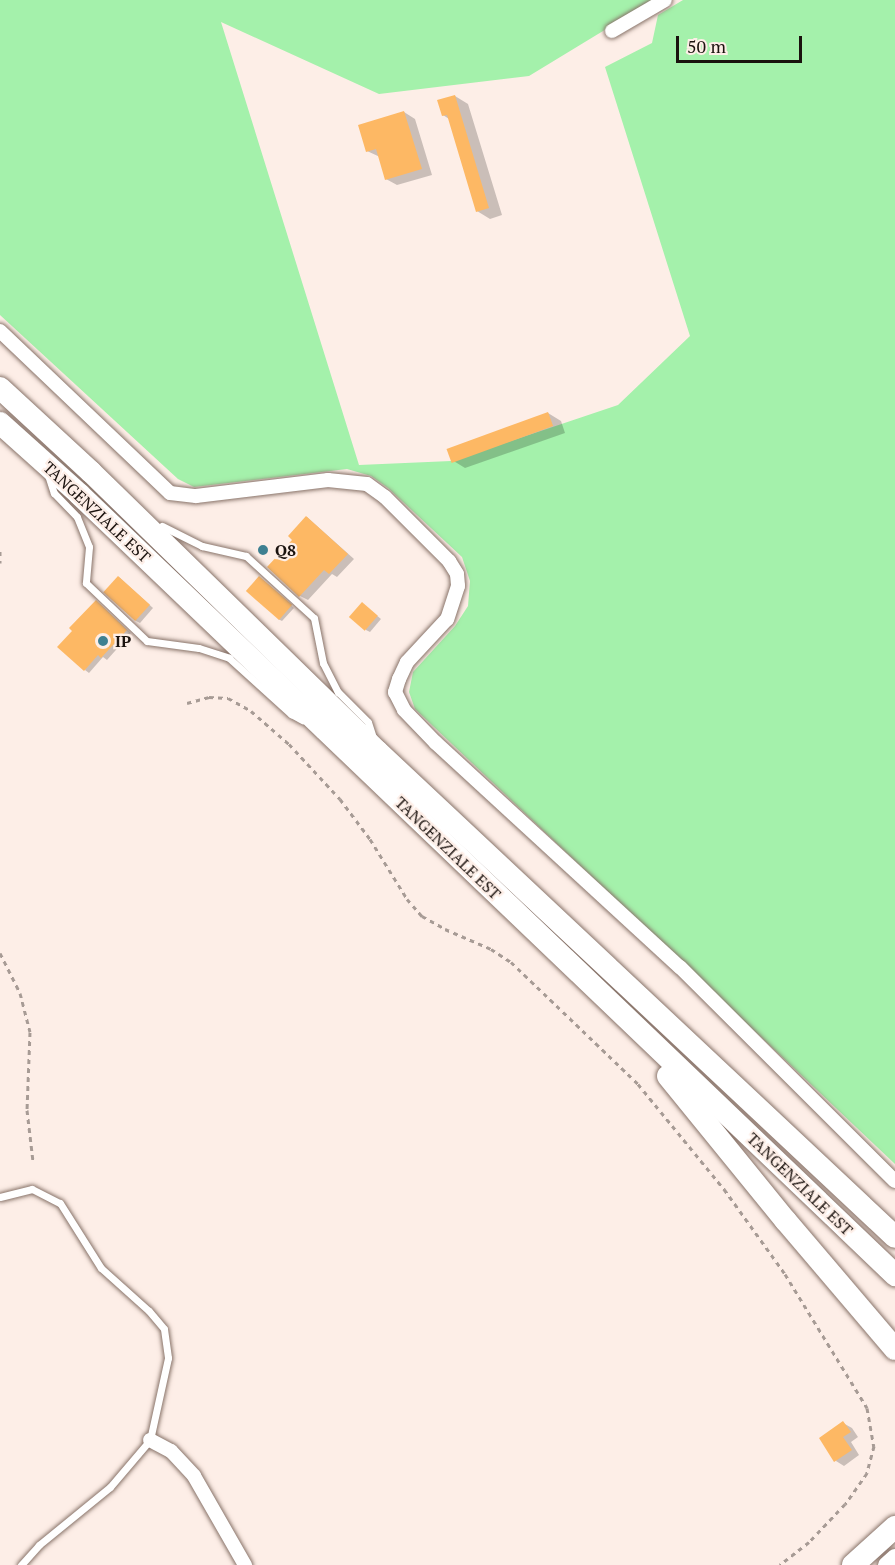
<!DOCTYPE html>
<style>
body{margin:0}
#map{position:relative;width:895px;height:1565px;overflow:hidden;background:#fdeee7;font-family:"PT Serif",serif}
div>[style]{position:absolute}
.green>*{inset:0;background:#a4f1ab}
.shadow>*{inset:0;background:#0003}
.building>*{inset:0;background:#fdb864;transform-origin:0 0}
.path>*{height:3px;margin-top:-1.5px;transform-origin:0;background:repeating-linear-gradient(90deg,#a79b95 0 4.5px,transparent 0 9px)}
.roads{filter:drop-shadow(0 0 2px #887369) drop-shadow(0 0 2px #887369)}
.service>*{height:7px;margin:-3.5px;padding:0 3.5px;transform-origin:3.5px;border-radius:3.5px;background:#fff}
.minor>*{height:14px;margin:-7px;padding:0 7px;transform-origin:7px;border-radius:7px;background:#fff}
.tertiary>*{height:16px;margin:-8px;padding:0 8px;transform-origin:8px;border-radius:8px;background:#fff}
.trunk>*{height:22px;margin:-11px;padding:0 11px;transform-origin:11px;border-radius:11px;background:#fff}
.dots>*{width:16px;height:16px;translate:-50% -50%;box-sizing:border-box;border:3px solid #fdeee7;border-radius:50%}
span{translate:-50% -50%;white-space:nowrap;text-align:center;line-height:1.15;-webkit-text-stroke:4.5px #fdeee7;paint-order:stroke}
.street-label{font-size:16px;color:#1a120e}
.poi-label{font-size:16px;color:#1a120e;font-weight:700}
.left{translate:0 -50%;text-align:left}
.scale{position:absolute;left:676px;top:36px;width:126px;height:27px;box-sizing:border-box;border:3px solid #1a120e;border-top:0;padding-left:8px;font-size:18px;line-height:21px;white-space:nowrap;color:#1a120e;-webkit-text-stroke:4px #fdeee7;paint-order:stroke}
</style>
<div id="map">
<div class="green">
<i style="clip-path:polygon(0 0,654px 0,529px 76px,379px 94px,221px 22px,359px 465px,451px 461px,618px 405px,690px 336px,605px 67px,652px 43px,658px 15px,683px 0,895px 0,895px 1164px,415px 709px,409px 692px,413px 672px,455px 626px,468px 606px,470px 581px,462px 557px,388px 488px,371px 476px,347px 469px,194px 487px,178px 479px,0 315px)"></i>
</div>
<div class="shadow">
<i style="clip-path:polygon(455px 96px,468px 104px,502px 215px,490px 219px,477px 211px,449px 119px,443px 115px)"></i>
<i style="clip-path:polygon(404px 112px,415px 119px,432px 175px,397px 185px,386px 179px,380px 157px,367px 151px)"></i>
<i style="clip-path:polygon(548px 413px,561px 421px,565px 433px,465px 468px,452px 460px)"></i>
<i style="clip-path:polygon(307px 517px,354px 559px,337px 577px,332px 574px,308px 600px,300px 596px,294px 540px)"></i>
<i style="clip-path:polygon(119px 577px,153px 608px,140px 623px,136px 621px)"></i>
<i style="clip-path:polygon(263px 580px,294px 608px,282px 621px,278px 619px)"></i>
<i style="clip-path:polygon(100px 604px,131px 633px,107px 660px,103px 657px,89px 673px,85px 670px)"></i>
<i style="clip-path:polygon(363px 604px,381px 619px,370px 632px,366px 630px)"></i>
<i style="clip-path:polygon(843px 1423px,852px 1428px,858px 1437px,851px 1442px,859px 1455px,844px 1466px,836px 1461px)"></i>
</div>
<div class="building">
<i style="clip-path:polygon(455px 95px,489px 208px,476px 212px,447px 115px,442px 116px,437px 100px)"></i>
<i style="clip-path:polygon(404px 111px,422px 169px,385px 180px,376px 149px,366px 152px,358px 125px)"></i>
<i style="left:548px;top:412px;width:15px;height:108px;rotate:70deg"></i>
<i style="clip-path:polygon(306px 516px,348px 554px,329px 574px,324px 570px,299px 597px,267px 567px,292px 540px,288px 536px)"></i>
<i style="left:118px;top:576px;width:43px;height:22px;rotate:42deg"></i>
<i style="left:259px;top:576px;width:44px;height:20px;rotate:41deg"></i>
<i style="clip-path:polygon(96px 600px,127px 630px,101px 658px,98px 655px,84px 671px,57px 647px,72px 631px,69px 628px)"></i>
<i style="left:362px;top:602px;width:21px;height:20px;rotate:41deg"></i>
<i style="clip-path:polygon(843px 1421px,851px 1432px,843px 1437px,852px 1450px,834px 1462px,819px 1438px)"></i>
</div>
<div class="path">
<i style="left:0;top:551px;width:12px;rotate:90deg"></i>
<i style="left:187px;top:703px;width:23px;rotate:-15deg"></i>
<i style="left:209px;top:697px;width:19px;rotate:3deg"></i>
<i style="left:228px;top:698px;width:26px;rotate:29deg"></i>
<i style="left:251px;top:711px;width:50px;rotate:41deg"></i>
<i style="left:289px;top:744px;width:75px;rotate:47.2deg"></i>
<i style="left:340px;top:799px;width:50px;rotate:53.1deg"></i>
<i style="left:370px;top:839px;width:70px;rotate:58.3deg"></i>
<i style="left:407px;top:899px;width:23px;rotate:49deg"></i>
<i style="left:422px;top:916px;width:26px;rotate:29deg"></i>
<i style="left:445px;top:929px;width:50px;rotate:23.5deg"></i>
<i style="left:491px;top:949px;width:24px;rotate:33deg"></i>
<i style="left:511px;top:962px;width:176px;rotate:43.8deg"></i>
<i style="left:638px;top:1084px;width:136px;rotate:50.7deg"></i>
<i style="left:724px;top:1189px;width:105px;rotate:54.3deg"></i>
<i style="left:785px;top:1274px;width:157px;rotate:58.5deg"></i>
<i style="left:867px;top:1408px;width:39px;rotate:80deg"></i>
<i style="left:874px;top:1446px;width:28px;rotate:105deg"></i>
<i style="left:867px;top:1473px;width:38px;rotate:125deg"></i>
<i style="left:845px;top:1504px;width:52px;rotate:133.5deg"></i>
<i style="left:809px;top:1542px;width:37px;rotate:142deg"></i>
<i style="left:0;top:953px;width:45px;rotate:63.4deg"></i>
<i style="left:20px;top:993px;width:40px;rotate:75.6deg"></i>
<i style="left:30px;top:1032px;width:78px;rotate:92.2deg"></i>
<i style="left:27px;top:1110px;width:51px;rotate:83.3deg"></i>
</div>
<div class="roads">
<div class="service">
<i style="left:48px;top:475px;width:19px;rotate:72deg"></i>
<i style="left:54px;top:493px;width:33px;rotate:46deg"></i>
<i style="left:77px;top:517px;width:32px;rotate:68deg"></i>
<i style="left:89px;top:547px;width:36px;rotate:95deg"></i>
<i style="left:86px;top:583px;width:84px;rotate:43.6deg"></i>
<i style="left:147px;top:641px;width:52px;rotate:7.7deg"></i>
<i style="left:199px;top:648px;width:32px;rotate:18deg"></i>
<i style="left:229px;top:658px;width:84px;rotate:42.1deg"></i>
<i style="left:291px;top:714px;width:13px;rotate:29deg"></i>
<i style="left:162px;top:526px;width:45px;rotate:26.6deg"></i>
<i style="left:202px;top:546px;width:45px;rotate:12.8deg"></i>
<i style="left:246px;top:556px;width:92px;rotate:42.4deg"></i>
<i style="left:314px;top:618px;width:46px;rotate:78.7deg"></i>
<i style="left:323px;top:663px;width:33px;rotate:63deg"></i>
<i style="left:338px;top:692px;width:42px;rotate:45deg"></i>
<i style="left:368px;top:722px;width:16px;rotate:72deg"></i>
<i style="left:0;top:1197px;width:33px;rotate:-14deg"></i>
<i style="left:32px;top:1189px;width:31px;rotate:27deg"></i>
<i style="left:60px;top:1203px;width:77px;rotate:57.8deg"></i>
<i style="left:101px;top:1268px;width:64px;rotate:41.9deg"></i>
<i style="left:149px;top:1311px;width:23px;rotate:50deg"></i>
<i style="left:164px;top:1329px;width:29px;rotate:82deg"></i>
<i style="left:168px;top:1358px;width:84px;rotate:102.4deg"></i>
<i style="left:150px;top:1440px;width:62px;rotate:130.4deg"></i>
<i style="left:110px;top:1487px;width:92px;rotate:140.8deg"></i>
<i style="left:39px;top:1545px;width:27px;rotate:132deg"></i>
</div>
<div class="minor">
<i style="left:612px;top:31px;width:61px;rotate:-30.3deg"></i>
<i style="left:0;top:331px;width:235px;rotate:43.6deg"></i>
<i style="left:170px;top:493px;width:26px;rotate:7deg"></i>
<i style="left:196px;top:496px;width:133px;rotate:-6.9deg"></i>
<i style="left:328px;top:480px;width:39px;rotate:6deg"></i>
<i style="left:367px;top:484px;width:22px;rotate:36deg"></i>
<i style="left:385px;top:497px;width:91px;rotate:45deg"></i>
<i style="left:449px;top:561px;width:15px;rotate:58deg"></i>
<i style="left:457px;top:574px;width:12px;rotate:85deg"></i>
<i style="left:458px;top:586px;width:35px;rotate:108deg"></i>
<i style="left:447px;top:619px;width:59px;rotate:132.9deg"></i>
<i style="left:407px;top:662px;width:19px;rotate:115deg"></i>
<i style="left:399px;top:679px;width:14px;rotate:107deg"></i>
<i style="left:395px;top:692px;width:20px;rotate:63deg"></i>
<i style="left:404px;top:710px;width:46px;rotate:45.9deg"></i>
<i style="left:436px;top:743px;width:331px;rotate:42.6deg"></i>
<i style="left:680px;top:967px;width:303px;rotate:44.9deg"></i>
<i style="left:150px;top:1440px;width:24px;rotate:28deg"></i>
<i style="left:171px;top:1451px;width:34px;rotate:47deg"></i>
<i style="left:194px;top:1476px;width:103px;rotate:60.2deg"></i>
</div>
<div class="tertiary">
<i style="left:886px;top:1565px;width:12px;rotate:-42deg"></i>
</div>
<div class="trunk">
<i style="left:0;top:388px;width:124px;rotate:42.7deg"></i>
<i style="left:91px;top:472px;width:400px;rotate:44.3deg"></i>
<i style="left:377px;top:751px;width:710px;rotate:43.17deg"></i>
<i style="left:0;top:423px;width:106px;rotate:41.9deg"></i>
<i style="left:79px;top:494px;width:1130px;rotate:43.74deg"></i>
<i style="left:668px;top:1076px;width:187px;rotate:50.9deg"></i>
<i style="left:786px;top:1221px;width:168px;rotate:49.6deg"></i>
<i style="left:853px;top:1565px;width:57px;rotate:-42.1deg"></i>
</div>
</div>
<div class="dots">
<i style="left:263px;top:550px;background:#3e8091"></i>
<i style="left:103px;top:641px;background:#3e8091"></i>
</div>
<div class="street-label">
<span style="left:97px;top:512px;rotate:43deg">TANGENZIALE EST</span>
<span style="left:448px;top:848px;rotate:44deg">TANGENZIALE EST</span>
<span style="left:800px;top:1184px;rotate:44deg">TANGENZIALE EST</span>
</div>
<div class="poi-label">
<span class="left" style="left:275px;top:550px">Q8</span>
<span class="left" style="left:115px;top:641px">IP</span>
</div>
<div class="scale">50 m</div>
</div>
